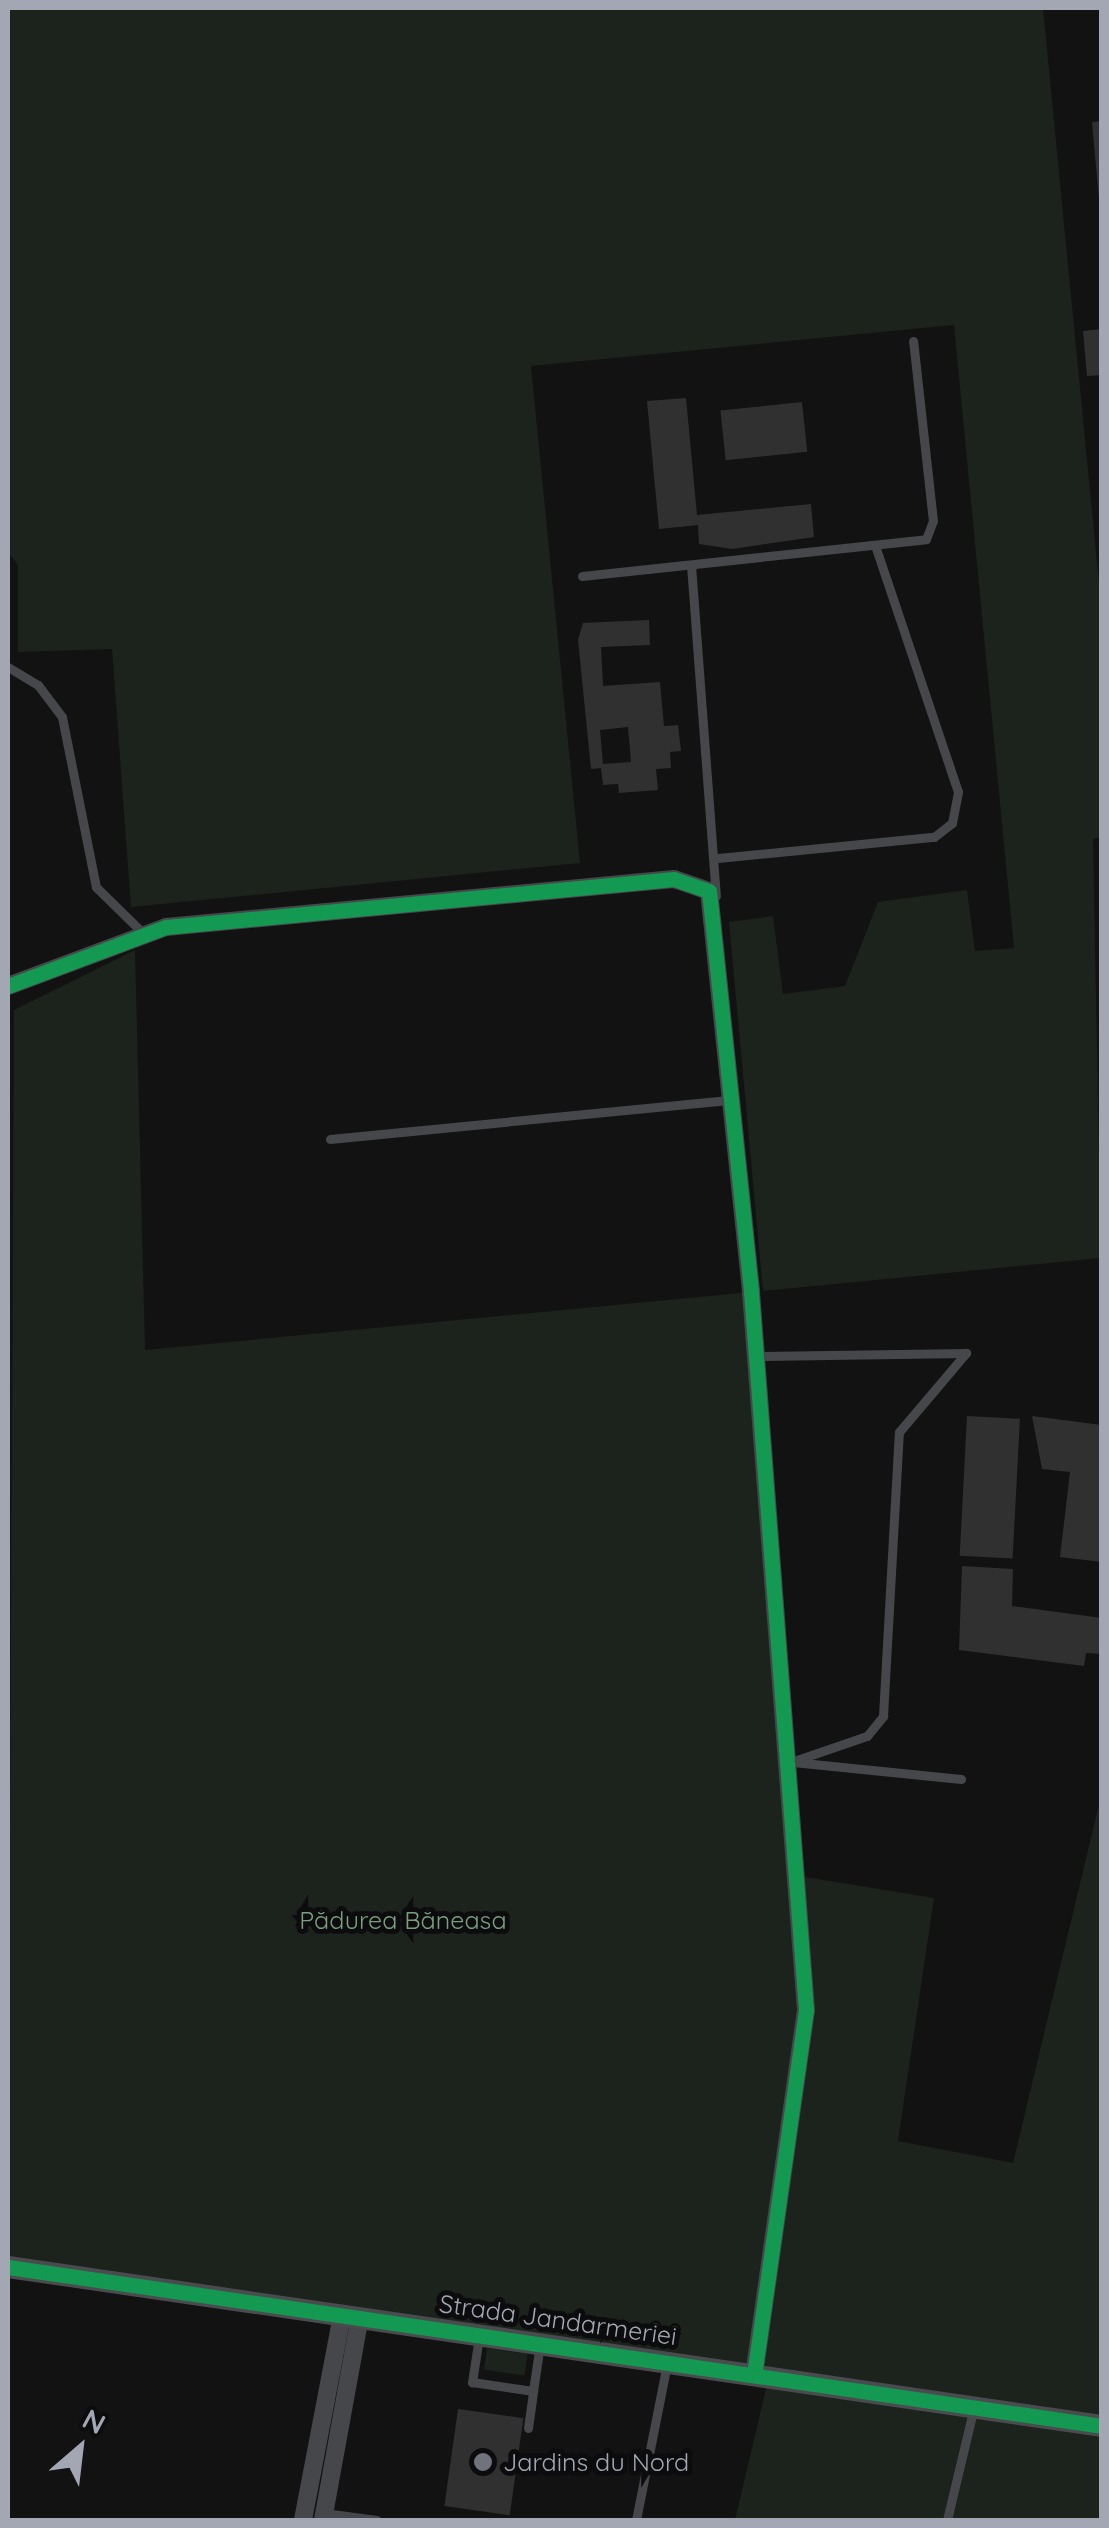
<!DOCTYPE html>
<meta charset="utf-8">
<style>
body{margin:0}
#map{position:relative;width:1109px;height:2528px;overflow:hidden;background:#121212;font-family:Quicksand,sans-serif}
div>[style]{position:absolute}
.green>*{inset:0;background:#1c221c;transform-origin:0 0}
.building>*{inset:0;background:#303031;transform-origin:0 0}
.lane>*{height:9px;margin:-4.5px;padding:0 4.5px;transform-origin:4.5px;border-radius:4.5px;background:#46474b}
.street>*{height:18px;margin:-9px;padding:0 9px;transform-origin:9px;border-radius:9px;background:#46474b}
.secondary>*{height:22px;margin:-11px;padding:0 11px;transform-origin:11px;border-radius:11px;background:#4a4b4f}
.cycleway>*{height:15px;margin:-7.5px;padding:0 7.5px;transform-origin:7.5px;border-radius:7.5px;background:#139951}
.dots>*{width:28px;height:28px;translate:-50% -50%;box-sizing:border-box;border:5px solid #0c0c0e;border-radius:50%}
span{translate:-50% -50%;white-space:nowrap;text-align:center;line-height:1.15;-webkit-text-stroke:10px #0c0c0e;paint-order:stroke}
.park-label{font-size:25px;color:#799f7c}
.street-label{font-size:25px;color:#a2a7b3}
.poi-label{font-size:25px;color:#a2a7b3}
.left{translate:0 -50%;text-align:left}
.frame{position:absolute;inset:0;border:10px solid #a2a7b3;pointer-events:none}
.north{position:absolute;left:30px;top:2398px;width:100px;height:100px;-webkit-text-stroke:8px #0c0c0e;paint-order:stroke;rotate:28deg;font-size:28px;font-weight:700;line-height:40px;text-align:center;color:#a2a7b3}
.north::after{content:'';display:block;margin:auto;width:35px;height:45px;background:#a2a7b3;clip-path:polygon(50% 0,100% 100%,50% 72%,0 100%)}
</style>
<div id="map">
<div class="green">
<i style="clip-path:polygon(8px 8px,1043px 8px,1102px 614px,1102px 837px,1093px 839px,1101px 1258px,763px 1291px,729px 922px,773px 916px,783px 994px,845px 986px,878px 902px,967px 890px,975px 951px,1014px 948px,954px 325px,531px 366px,580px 863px,131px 907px,112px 649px,18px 652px,18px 565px,8px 552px)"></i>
<i style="clip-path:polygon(135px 950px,145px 1350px,751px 1292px,799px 1876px,934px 1898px,898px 2141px,1013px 2163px,1101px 1796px,1101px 2520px,735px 2520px,769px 2376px,8px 2267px,14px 1010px)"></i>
<i style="left:487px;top:2348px;width:41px;height:22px;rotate:8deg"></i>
</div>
<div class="building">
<i style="clip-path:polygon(1102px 121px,1102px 200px,1099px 200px,1092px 122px)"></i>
<i style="clip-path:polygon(1102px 329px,1102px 375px,1087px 376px,1083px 331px)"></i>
<i style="clip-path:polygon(686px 398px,697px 515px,811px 504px,814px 537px,732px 549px,699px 544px,698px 525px,659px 529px,647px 401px)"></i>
<i style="left:802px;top:402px;width:50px;height:82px;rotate:84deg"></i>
<i style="clip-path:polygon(evenodd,649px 620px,650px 645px,601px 647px,603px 686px,660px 682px,664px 726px,678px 725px,681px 751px,670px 752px,671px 768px,656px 769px,658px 790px,619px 793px,618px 784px,603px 785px,601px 768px,591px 769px,578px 640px,583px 623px,649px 620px,628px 727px,631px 762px,603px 764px,600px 730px,628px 727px)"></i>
<i style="left:967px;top:1416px;width:53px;height:140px;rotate:3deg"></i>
<i style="clip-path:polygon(1032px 1416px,1102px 1425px,1102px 1562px,1060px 1557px,1070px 1472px,1042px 1469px)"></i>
<i style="clip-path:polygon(962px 1566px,1013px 1569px,1012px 1606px,1102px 1618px,1102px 1654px,1086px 1653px,1084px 1666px,959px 1650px)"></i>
<i style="left:458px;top:2409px;width:66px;height:98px;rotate:8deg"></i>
</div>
<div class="lane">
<i style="left:691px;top:565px;width:332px;rotate:85.7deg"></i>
<i style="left:582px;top:576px;width:346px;rotate:-6.1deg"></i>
<i style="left:926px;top:539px;width:19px;rotate:-69deg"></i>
<i style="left:933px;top:521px;width:181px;rotate:-96.3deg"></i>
<i style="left:8px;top:667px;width:35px;rotate:31deg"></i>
<i style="left:38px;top:685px;width:40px;rotate:53deg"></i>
<i style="left:62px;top:717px;width:173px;rotate:78.7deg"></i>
<i style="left:96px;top:887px;width:66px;rotate:44.4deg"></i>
<i style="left:718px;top:858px;width:217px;rotate:-5.6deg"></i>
<i style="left:934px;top:837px;width:23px;rotate:-38deg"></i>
<i style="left:952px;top:823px;width:32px;rotate:-79deg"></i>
<i style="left:958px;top:792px;width:257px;rotate:-108.6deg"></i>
<i style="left:330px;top:1139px;width:403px;rotate:-5.6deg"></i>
<i style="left:757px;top:1356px;width:209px;rotate:-0.8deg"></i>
<i style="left:791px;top:1762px;width:80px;rotate:-18.9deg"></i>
<i style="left:867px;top:1736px;width:26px;rotate:-51deg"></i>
<i style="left:883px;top:1716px;width:284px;rotate:-86.8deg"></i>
<i style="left:899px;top:1432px;width:104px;rotate:-49.7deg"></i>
<i style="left:793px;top:1762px;width:169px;rotate:5.8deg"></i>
<i style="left:479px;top:2337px;width:46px;rotate:98.8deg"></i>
<i style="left:472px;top:2382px;width:62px;rotate:8.4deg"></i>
<i style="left:533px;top:2391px;width:48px;rotate:-81.5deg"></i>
<i style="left:528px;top:2428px;width:37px;rotate:-82deg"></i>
<i style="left:324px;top:2513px;width:53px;rotate:7.5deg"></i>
<i style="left:636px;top:2520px;width:159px;rotate:-78.8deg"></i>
<i style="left:947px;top:2520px;width:112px;rotate:-76.6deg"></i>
</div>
<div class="street">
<i style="left:8px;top:986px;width:169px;rotate:-20.5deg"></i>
<i style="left:166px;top:927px;width:510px;rotate:-5.4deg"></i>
<i style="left:674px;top:879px;width:37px;rotate:19deg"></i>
<i style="left:709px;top:891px;width:403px;rotate:84deg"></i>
<i style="left:751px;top:1292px;width:720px;rotate:85.62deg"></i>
<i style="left:806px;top:2010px;width:368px;rotate:98.1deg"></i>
<i style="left:303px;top:2520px;width:209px;rotate:-79.2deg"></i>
<i style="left:323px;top:2520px;width:206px;rotate:-79.7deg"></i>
</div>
<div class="secondary">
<i style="left:8px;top:2267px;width:1105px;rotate:8.27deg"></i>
</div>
<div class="cycleway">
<i style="left:8px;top:986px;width:169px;rotate:-20.5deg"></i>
<i style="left:166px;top:927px;width:510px;rotate:-5.4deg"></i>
<i style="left:674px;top:879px;width:37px;rotate:19deg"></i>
<i style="left:709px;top:891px;width:403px;rotate:84deg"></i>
<i style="left:751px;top:1292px;width:720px;rotate:85.62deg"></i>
<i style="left:806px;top:2010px;width:368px;rotate:98.1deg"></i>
<i style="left:8px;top:2267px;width:1105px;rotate:8.27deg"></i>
</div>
<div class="dots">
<i style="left:483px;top:2462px;background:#70737b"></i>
</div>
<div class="park-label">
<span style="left:403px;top:1920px">Pădurea Băneasa</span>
</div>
<div class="street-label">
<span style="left:558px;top:2320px;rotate:8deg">Strada Jandarmeriei</span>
</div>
<div class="poi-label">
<span class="left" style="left:503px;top:2462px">Jardins du Nord</span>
</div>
<div class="frame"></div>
<div class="north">N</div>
</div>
